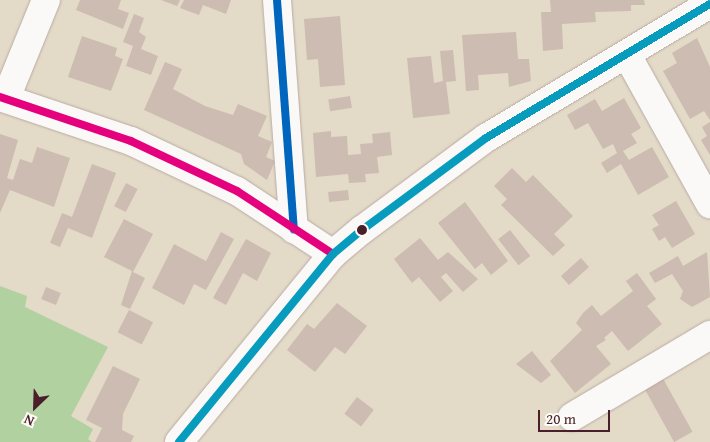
<!DOCTYPE html>
<style>
body{margin:0}
#map{position:relative;width:710px;height:442px;overflow:hidden;background:#e4dac8;font-family:"Gentium Book Plus",serif}
div>[style]{position:absolute}
.green>*{inset:0;background:#b2d1a1}
.building>*{inset:0;background:#cdbcb1;transform-origin:0 0}
.roads{filter:drop-shadow(0 0 1px #b6aba1) drop-shadow(0 0 1px #b6aba1)}
.minor>*{height:28px;margin:-14px;padding:0 14px;transform-origin:14px;border-radius:14px;background:#fbf9f7}
.bus-1>*{height:8px;margin:-4px;padding:0 4px;transform-origin:4px;border-radius:4px;background:#0065bd}
.bus-2>*{height:8px;margin:-4px;padding:0 4px;transform-origin:4px;border-radius:4px;background:#e5007d}
.bus-3>*{height:8px;margin:-4px;padding:0 4px;transform-origin:4px;border-radius:4px;background:#079bbe}
.dots>*{width:14px;height:14px;translate:-50% -50%;box-sizing:border-box;border:2px solid #fdfcf7;border-radius:50%}
span{translate:-50% -50%;white-space:nowrap;text-align:center;line-height:1.15;-webkit-text-stroke:5px #fdfcf7;paint-order:stroke}
.north{position:absolute;left:10px;top:382px;width:50px;height:50px;-webkit-text-stroke:4px #fdfcf7;paint-order:stroke;rotate:204deg;font-size:14px;font-weight:700;line-height:20px;text-align:center;color:#4a1f2b}
.north::after{content:'';display:block;margin:auto;width:18px;height:22px;background:#4a1f2b;clip-path:polygon(50% 0,100% 100%,50% 72%,0 100%)}
.scale{position:absolute;left:538px;top:410px;width:72px;height:22px;box-sizing:border-box;border:2px solid #4a1f2b;border-top:0;padding-left:6px;font-size:15px;line-height:18px;white-space:nowrap;color:#4a1f2b;-webkit-text-stroke:4px #fdfcf7;paint-order:stroke}
</style>
<div id="map">
<div class="green">
<i style="clip-path:polygon(0 286px,27px 296px,25px 307px,108px 347px,71px 416px,93px 429px,88px 439px,92px 442px,0 442px)"></i>
</div>
<div class="building">
<i style="clip-path:polygon(80px 0,121px 0,118px 9px,129px 13px,123px 29px,76px 10px)"></i>
<i style="clip-path:polygon(161px 0,180px 0,177px 6px)"></i>
<i style="clip-path:polygon(184px 0,231px 0,226px 14px,203px 5px,199px 15px,180px 8px)"></i>
<i style="clip-path:polygon(550px 0,644px 0,645px 5px,631px 5px,631px 11px,595px 12px,596px 22px,562px 24px,563px 49px,543px 51px,541px 12px,551px 12px)"></i>
<i style="clip-path:polygon(134px 14px,144px 18px,139px 32px,146px 37px,141px 49px,158px 56px,151px 75px,126px 66px,133px 46px,123px 42px)"></i>
<i style="clip-path:polygon(340px 16px,345px 85px,320px 87px,318px 59px,307px 60px,304px 19px)"></i>
<i style="clip-path:polygon(516px 32px,518px 59px,529px 59px,531px 81px,509px 87px,508px 73px,478px 75px,479px 90px,466px 91px,462px 35px)"></i>
<i style="clip-path:polygon(82px 36px,117px 48px,115px 56px,123px 59px,111px 91px,68px 77px)"></i>
<i style="clip-path:polygon(697px 38px,710px 67px,710px 120px,704px 111px,690px 119px,663px 71px,677px 63px,672px 53px)"></i>
<i style="clip-path:polygon(453px 50px,456px 81px,446px 82px,450px 114px,413px 118px,407px 58px,431px 56px,434px 83px,443px 81px,440px 51px)"></i>
<i style="clip-path:polygon(165px 62px,182px 69px,173px 89px,205px 106px,233px 115px,238px 104px,267px 116px,258px 136px,272px 142px,266px 157px,275px 161px,267px 180px,244px 164px,241px 154px,144px 110px)"></i>
<i style="left:350px;top:96px;width:12px;height:22px;rotate:81deg"></i>
<i style="clip-path:polygon(624px 98px,641px 128px,631px 134px,637px 143px,623px 151px,629px 160px,652px 147px,669px 177px,638px 195px,621px 164px,607px 173px,601px 163px,617px 153px,613px 144px,603px 149px,588px 123px,575px 130px,567px 115px,595px 99px,602px 111px)"></i>
<i style="clip-path:polygon(710px 122px,710px 155px,701px 140px,707px 136px,702px 127px)"></i>
<i style="clip-path:polygon(331px 131px,331px 137px,347px 136px,348px 155px,361px 154px,360px 144px,373px 143px,372px 134px,390px 132px,392px 155px,377px 157px,379px 173px,365px 174px,366px 182px,349px 183px,348px 174px,316px 177px,313px 133px)"></i>
<i style="clip-path:polygon(0 134px,18px 140px,7px 178px,13px 180px,20px 159px,32px 163px,37px 147px,70px 158px,54px 207px,10px 190px,0 213px)"></i>
<i style="clip-path:polygon(92px 164px,116px 173px,92px 238px,68px 228px,60px 247px,50px 243px,62px 213px,72px 217px)"></i>
<i style="clip-path:polygon(512px 168px,526px 182px,533px 175px,573px 216px,554px 234px,565px 245px,553px 256px,501px 205px,507px 199px,494px 186px)"></i>
<i style="left:126px;top:183px;width:13px;height:26px;rotate:27deg"></i>
<i style="left:348px;top:190px;width:10px;height:20px;rotate:84deg"></i>
<i style="clip-path:polygon(676px 201px,695px 234px,672px 248px,665px 237px,659px 241px,652px 229px,659px 225px,652px 215px)"></i>
<i style="clip-path:polygon(465px 202px,508px 261px,491px 275px,482px 263px,475px 269px,438px 223px)"></i>
<i style="clip-path:polygon(124px 219px,153px 234px,133px 272px,145px 278px,130px 309px,121px 305px,132px 271px,104px 257px)"></i>
<i style="left:510px;top:230px;width:33px;height:15px;rotate:52deg"></i>
<i style="clip-path:polygon(221px 232px,234px 239px,206px 290px,194px 284px,184px 305px,152px 288px,174px 244px,206px 261px)"></i>
<i style="clip-path:polygon(420px 238px,438px 260px,448px 252px,478px 279px,463px 292px,446px 273px,441px 277px,453px 291px,440px 302px,419px 277px,412px 283px,394px 259px)"></i>
<i style="clip-path:polygon(246px 239px,271px 253px,257px 281px,243px 273px,226px 305px,213px 298px)"></i>
<i style="clip-path:polygon(707px 252px,710px 297px,692px 307px,680px 299px,683px 291px,672px 274px,655px 283px,649px 273px,678px 256px,683px 266px)"></i>
<i style="left:581px;top:258px;width:12px;height:27px;rotate:48deg"></i>
<i style="clip-path:polygon(637px 273px,656px 299px,647px 306px,662px 324px,628px 351px,612px 331px,604px 338px,606px 340px,596px 346px,611px 364px,575px 393px,550px 361px,582px 330px,576px 323px,583px 313px,592px 305px,601px 316px,633px 291px,626px 281px)"></i>
<i style="left:46px;top:287px;width:16px;height:13px;rotate:22deg"></i>
<i style="clip-path:polygon(337px 303px,367px 326px,345px 354px,335px 347px,315px 372px,287px 350px,307px 324px,314px 329px)"></i>
<i style="left:129px;top:310px;width:27px;height:25px;rotate:27deg"></i>
<i style="clip-path:polygon(532px 351px,551px 375px,541px 383px,516px 364px)"></i>
<i style="clip-path:polygon(113px 366px,140px 379px,123px 414px,122px 430px,134px 436px,131px 442px,95px 442px,102px 428px,86px 420px)"></i>
<i style="left:661px;top:375px;width:65px;height:21px;rotate:61deg"></i>
<i style="left:357px;top:397px;width:21px;height:21px;rotate:37deg"></i>
</div>
<div class="roads">
<div class="minor">
<i style="left:277px;top:0;width:230px;rotate:85.8deg"></i>
<i style="left:627px;top:55px;width:171px;rotate:60.9deg"></i>
<i style="left:0;top:97px;width:138px;rotate:18.6deg"></i>
<i style="left:131px;top:141px;width:117px;rotate:25.3deg"></i>
<i style="left:237px;top:191px;width:115px;rotate:33.3deg"></i>
<i style="left:6px;top:98px;width:106px;rotate:-67.8deg"></i>
<i style="left:572px;top:417px;width:161px;rotate:-30.7deg"></i>
<i style="left:179px;top:442px;width:243px;rotate:-50.7deg"></i>
<i style="left:333px;top:254px;width:38px;rotate:-40deg"></i>
<i style="left:362px;top:230px;width:154px;rotate:-36.6deg"></i>
<i style="left:486px;top:138px;width:261px;rotate:-30.9deg"></i>
</div>
</div>
<div class="bus-1">
<i style="left:277px;top:0;width:230px;rotate:85.8deg"></i>
</div>
<div class="bus-2">
<i style="left:0;top:97px;width:138px;rotate:18.6deg"></i>
<i style="left:131px;top:141px;width:117px;rotate:25.3deg"></i>
<i style="left:237px;top:191px;width:115px;rotate:33.3deg"></i>
</div>
<div class="bus-3">
<i style="left:179px;top:442px;width:243px;rotate:-50.7deg"></i>
<i style="left:333px;top:254px;width:38px;rotate:-40deg"></i>
<i style="left:362px;top:230px;width:154px;rotate:-36.6deg"></i>
<i style="left:486px;top:138px;width:261px;rotate:-30.9deg"></i>
</div>
<div class="dots">
<i style="left:362px;top:230px;background:#4a1f2b"></i>
</div>
<div class="north">N</div>
<div class="scale">20 m</div>
</div>
